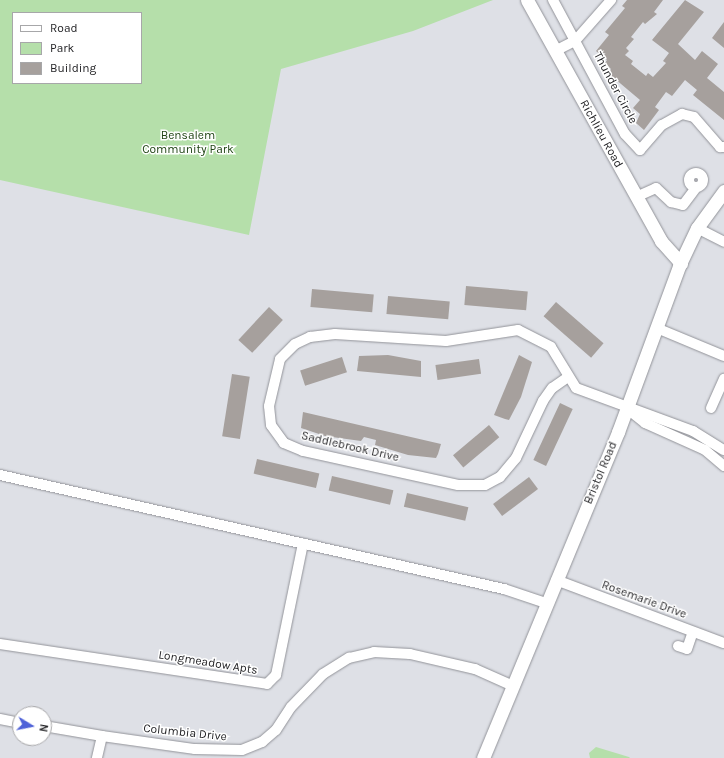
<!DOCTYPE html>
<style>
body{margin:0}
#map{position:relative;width:724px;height:758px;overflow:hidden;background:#dee0e6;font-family:Karla,sans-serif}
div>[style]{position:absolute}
.green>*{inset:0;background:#b5dfaa}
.building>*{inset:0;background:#a6a09d;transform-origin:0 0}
.roads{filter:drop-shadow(0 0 1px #929399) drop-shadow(0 0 1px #929399)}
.minor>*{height:10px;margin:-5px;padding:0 5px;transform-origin:5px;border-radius:5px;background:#fff}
.minor>.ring{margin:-5px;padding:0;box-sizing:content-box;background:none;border:10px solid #fff;border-radius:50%}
.major>*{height:13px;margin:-6.5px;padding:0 6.5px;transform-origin:6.5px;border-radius:6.5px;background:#fff}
span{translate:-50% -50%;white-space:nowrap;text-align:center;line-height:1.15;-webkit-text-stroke:3px #fff;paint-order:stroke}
.street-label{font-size:12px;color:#242427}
.park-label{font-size:12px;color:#204515}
.legend{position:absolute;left:12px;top:12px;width:130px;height:72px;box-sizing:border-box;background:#fff;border:1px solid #a7a7a9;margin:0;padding:5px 7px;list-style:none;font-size:12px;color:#242427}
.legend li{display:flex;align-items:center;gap:8px;height:20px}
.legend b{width:20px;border:1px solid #a7a7a9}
.north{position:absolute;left:12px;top:706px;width:40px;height:40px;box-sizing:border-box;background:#fff;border:1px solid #a7a7a9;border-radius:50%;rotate:100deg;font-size:11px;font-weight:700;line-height:16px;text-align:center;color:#242427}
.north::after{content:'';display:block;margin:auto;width:14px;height:18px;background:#4f62d8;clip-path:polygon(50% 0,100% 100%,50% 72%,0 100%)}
</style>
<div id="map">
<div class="green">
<i style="clip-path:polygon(evenodd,0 0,493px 0,413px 31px,281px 69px,249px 235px,0 180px,0 0,13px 13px,141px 13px,141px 83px,13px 83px,13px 13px)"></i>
<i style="clip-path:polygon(596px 747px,629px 757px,630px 758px,590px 758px,589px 753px)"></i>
</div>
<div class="building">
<i style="clip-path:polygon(627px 0,663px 0,654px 12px,657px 14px,645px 24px,643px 22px,631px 37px,634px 39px,626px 48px,629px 51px,625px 55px,633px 61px,631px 64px,646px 76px,648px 73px,653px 77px,666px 63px,663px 61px,669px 53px,652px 40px,685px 0,704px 12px,678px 44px,695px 60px,702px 51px,718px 64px,707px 78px,724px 92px,724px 120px,693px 95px,697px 90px,685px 80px,672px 96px,666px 92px,655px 107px,659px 110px,644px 130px,636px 123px,640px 114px,633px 108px,640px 100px,608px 73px,611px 69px,605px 63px,607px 60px,596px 51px,609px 35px,605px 32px,625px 8px,622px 6px)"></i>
<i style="clip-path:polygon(724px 22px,724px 48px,712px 38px)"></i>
<i style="left:466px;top:286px;width:62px;height:19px;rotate:5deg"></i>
<i style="left:312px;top:289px;width:62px;height:18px;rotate:5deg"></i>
<i style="left:388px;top:296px;width:62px;height:18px;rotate:5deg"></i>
<i style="left:556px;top:302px;width:63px;height:19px;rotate:41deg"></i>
<i style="left:269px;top:307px;width:19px;height:45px;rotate:43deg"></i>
<i style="clip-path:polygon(519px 355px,532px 362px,521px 397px,509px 420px,505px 419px,494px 415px)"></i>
<i style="clip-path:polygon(359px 356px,388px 355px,421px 361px,421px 377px,357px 371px)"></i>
<i style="left:342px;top:357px;width:16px;height:44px;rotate:72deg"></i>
<i style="left:479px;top:359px;width:15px;height:44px;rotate:82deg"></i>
<i style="left:232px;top:374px;width:18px;height:63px;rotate:9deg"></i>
<i style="left:560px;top:403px;width:14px;height:63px;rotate:25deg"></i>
<i style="clip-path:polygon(303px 412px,441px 444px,438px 454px,436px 458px,408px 455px,375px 445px,376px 440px,364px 437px,361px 441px,325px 436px,301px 428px)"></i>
<i style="left:489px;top:425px;width:16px;height:47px;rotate:50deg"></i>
<i style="left:257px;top:459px;width:64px;height:15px;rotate:13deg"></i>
<i style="left:332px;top:476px;width:63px;height:15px;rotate:13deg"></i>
<i style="left:529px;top:477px;width:15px;height:45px;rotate:53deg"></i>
<i style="left:407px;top:493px;width:63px;height:14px;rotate:13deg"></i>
</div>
<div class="roads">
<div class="minor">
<i style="left:553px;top:0;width:152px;rotate:61.8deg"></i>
<i style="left:625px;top:134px;width:22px;rotate:47deg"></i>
<i style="left:640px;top:150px;width:33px;rotate:-49deg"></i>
<i style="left:662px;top:125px;width:23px;rotate:-29deg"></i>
<i style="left:682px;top:114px;width:12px;rotate:14deg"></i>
<i style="left:694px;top:117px;width:40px;rotate:49deg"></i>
<i style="left:720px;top:147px;width:4px"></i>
<i style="left:555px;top:51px;width:22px;rotate:-27deg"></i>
<i style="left:575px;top:41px;width:55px;rotate:-48.7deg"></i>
<i class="ring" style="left:689px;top:173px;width:4px;height:4px"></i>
<i style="left:636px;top:197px;width:22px;rotate:-24deg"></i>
<i style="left:656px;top:188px;width:21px;rotate:43deg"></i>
<i style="left:671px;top:202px;width:12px;rotate:14deg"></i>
<i style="left:683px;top:205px;width:21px;rotate:-53deg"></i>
<i style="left:697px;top:228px;width:30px;rotate:27deg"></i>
<i style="left:659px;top:329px;width:70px;rotate:22.6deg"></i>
<i style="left:568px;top:377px;width:19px;rotate:145deg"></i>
<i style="left:552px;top:388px;width:16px;rotate:125deg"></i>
<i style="left:543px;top:401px;width:63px;rotate:115.3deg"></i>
<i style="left:516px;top:458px;width:25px;rotate:130deg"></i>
<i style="left:500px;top:477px;width:17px;rotate:152deg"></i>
<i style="left:485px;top:485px;width:27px;rotate:180deg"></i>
<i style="left:458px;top:485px;width:159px;rotate:-167.6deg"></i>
<i style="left:303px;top:451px;width:21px;rotate:-157deg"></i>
<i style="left:284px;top:443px;width:22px;rotate:-126deg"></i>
<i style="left:271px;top:425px;width:19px;rotate:-96deg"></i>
<i style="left:269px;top:406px;width:48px;rotate:-76.8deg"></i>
<i style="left:280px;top:359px;width:21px;rotate:-45deg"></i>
<i style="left:295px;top:344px;width:17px;rotate:-25deg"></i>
<i style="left:310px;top:337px;width:25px;rotate:-7deg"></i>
<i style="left:335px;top:334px;width:111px;rotate:3.6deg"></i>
<i style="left:446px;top:341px;width:73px;rotate:-8.7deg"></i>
<i style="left:518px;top:330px;width:37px;rotate:27deg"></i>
<i style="left:551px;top:347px;width:48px;rotate:58.6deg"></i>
<i style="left:576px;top:388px;width:125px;rotate:20.2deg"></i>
<i style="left:693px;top:431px;width:36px;rotate:32deg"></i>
<i style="left:711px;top:408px;width:32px;rotate:-66deg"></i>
<i style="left:629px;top:410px;width:21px;rotate:39deg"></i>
<i style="left:645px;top:423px;width:66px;rotate:24.2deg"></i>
<i style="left:705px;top:450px;width:25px;rotate:40deg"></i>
<i style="left:0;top:475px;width:517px;rotate:12.75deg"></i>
<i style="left:504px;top:589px;width:44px;rotate:18.4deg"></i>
<i style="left:556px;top:580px;width:179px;rotate:20.6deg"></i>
<i style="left:0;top:644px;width:270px;rotate:8.5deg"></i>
<i style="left:267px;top:684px;width:13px;rotate:-45deg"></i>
<i style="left:276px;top:675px;width:134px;rotate:-78.4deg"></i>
<i style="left:678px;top:646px;width:9px;rotate:18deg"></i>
<i style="left:687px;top:649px;width:18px;rotate:-71deg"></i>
<i style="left:0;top:719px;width:20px;rotate:11deg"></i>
<i style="left:44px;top:726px;width:59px;rotate:9.8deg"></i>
<i style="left:102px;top:736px;width:23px;rotate:103deg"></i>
<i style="left:102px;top:736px;width:94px;rotate:8deg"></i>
<i style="left:195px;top:749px;width:47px;rotate:1.2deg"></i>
<i style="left:242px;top:750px;width:22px;rotate:-22deg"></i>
<i style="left:262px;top:742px;width:18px;rotate:-41deg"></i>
<i style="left:276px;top:730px;width:27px;rotate:-57deg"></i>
<i style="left:291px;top:707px;width:46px;rotate:-45.9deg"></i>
<i style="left:323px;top:674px;width:31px;rotate:-32deg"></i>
<i style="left:349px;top:658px;width:26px;rotate:-13deg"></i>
<i style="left:374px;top:652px;width:36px;rotate:3deg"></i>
<i style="left:410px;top:654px;width:67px;rotate:13deg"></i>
<i style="left:475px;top:669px;width:39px;rotate:24deg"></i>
</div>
<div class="major">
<i style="left:527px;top:0;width:276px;rotate:60.9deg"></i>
<i style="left:661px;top:241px;width:30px;rotate:48deg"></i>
<i style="left:483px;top:758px;width:353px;rotate:-67.5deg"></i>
<i style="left:618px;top:432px;width:177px;rotate:-69.8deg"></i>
<i style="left:679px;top:266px;width:42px;rotate:-64.7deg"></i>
<i style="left:697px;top:228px;width:46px;rotate:-53.9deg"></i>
</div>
</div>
<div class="street-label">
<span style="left:615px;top:88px;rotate:62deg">Thunder Circle</span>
<span style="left:601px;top:134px;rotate:61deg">Richlieu Road</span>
<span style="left:350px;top:447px;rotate:13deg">Saddlebrook Drive</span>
<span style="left:601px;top:473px;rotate:-67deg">Bristol Road</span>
<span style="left:644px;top:600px;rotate:20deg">Rosemarie Drive</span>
<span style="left:208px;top:663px;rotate:9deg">Longmeadow Apts</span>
<span style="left:185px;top:733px;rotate:6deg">Columbia Drive</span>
</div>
<div class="park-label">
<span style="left:188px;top:143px">Bensalem<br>Community Park</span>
</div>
<ul class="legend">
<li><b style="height:5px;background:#fff"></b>Road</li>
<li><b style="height:11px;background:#b5dfaa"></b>Park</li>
<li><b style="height:11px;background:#a6a09d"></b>Building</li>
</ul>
<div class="north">N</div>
</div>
